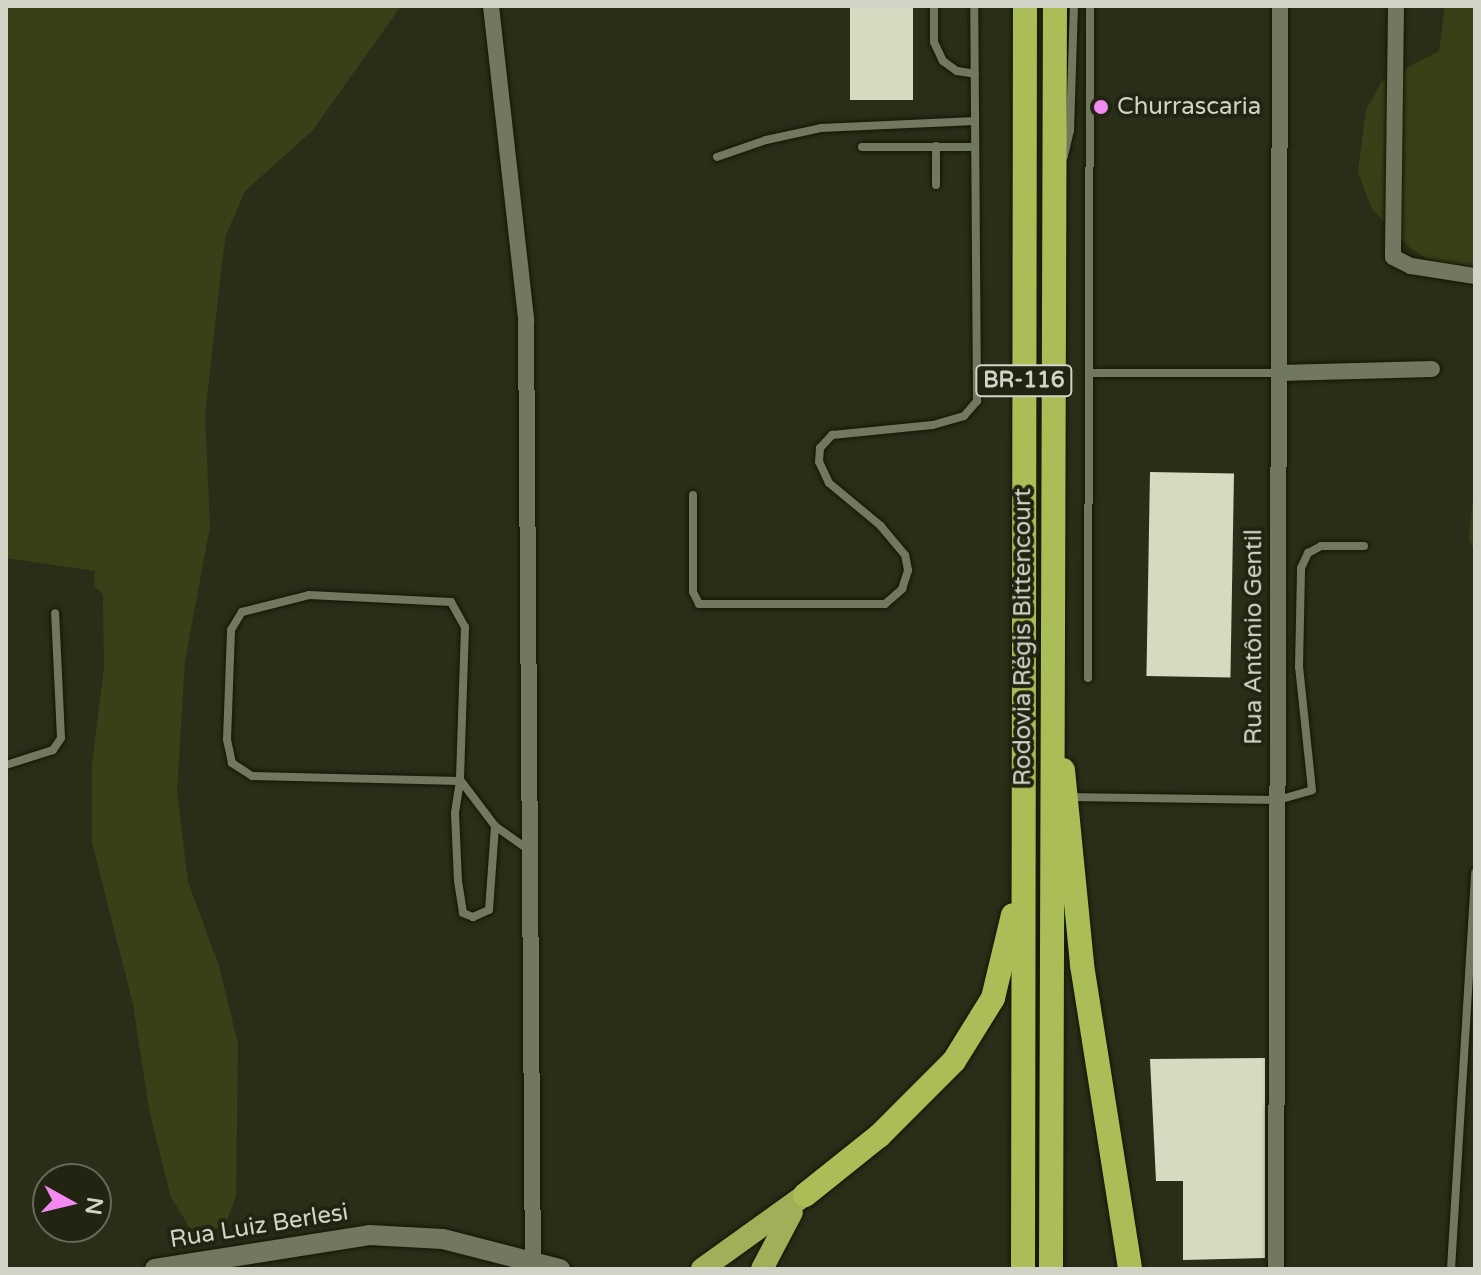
<!DOCTYPE html>
<meta charset="utf-8">
<style>
body{margin:0}
#map{position:relative;width:1481px;height:1275px;overflow:hidden;background:#2a2e19;font-family:"Varela Round",sans-serif}
div>[style]{position:absolute}
.green>*{inset:0;background:#394017}
.building>*{inset:0;background:#d5dbc1;transform-origin:0 0}
.roads{filter:drop-shadow(0 0 2px #131603) drop-shadow(0 0 2px #131603)}
.service>*{height:8px;margin:-4px;padding:0 4px;transform-origin:4px;border-radius:4px;background:#72775f}
.minor>*{height:16px;margin:-8px;padding:0 8px;transform-origin:8px;border-radius:8px;background:#72775f}
.tertiary>*{height:20px;margin:-10px;padding:0 10px;transform-origin:10px;border-radius:10px;background:#72775f}
.trunk>*{height:22px;margin:-11px;padding:0 11px;transform-origin:11px;border-radius:11px;background:#a0af58}
.motorway>*{height:24px;margin:-12px;padding:0 12px;transform-origin:12px;border-radius:12px;background:#abbd56}
.dots>*{width:22px;height:22px;translate:-50% -50%;box-sizing:border-box;border:4px solid #202410;border-radius:50%}
span{translate:-50% -50%;white-space:nowrap;text-align:center;line-height:1.15;-webkit-text-stroke:8px #202410;paint-order:stroke}
.shield-label span{padding:2px 6px;background:#202410;border:2px solid;border-radius:6px;-webkit-text-stroke-width:0}
.shield-label{font-size:22px;color:#d0d3c6;font-weight:700}
.poi-label{font-size:24px;color:#d0d3c6}
.left{translate:0 -50%;text-align:left}
.street-label{font-size:24px;color:#d0d3c6}
.frame{position:absolute;inset:0;border:8px solid #d0d3c6;pointer-events:none}
.north{position:absolute;left:32px;top:1163px;width:80px;height:80px;box-sizing:border-box;background:#202410;border:2px solid #666a59;border-radius:50%;rotate:98deg;font-size:22px;font-weight:700;line-height:32px;text-align:center;color:#d0d3c6}
.north::after{content:'';display:block;margin:auto;width:28px;height:36px;background:#f38af1;clip-path:polygon(50% 0,100% 100%,50% 72%,0 100%)}
</style>
<div id="map">
<div class="green">
<i style="clip-path:polygon(6px 6px,401px 6px,312px 131px,245px 191px,226px 235px,221px 271px,205px 415px,210px 526px,185px 661px,177px 792px,188px 882px,219px 966px,238px 1044px,236px 1196px,227px 1220px,207px 1235px,191px 1230px,171px 1197px,149px 1109px,133px 1004px,92px 842px,92px 765px,104px 667px,103px 594px,94px 586px,95px 571px,6px 558px)"></i>
<i style="clip-path:polygon(1445px 6px,1475px 6px,1475px 280px,1447px 272px,1410px 248px,1372px 209px,1358px 172px,1366px 110px,1382px 81px,1439px 51px)"></i>
<i style="clip-path:polygon(1475px 477px,1475px 553px,1469px 539px)"></i>
</div>
<div class="building">
<i style="left:850px;top:6px;width:63px;height:94px"></i>
<i style="left:1150px;top:472px;width:84px;height:204px;rotate:1deg"></i>
<i style="clip-path:polygon(1265px 1058px,1265px 1258px,1183px 1260px,1183px 1181px,1156px 1181px,1150px 1059px)"></i>
</div>
<div class="roads">
<div class="service">
<i style="left:934px;top:6px;width:36px;rotate:90deg"></i>
<i style="left:934px;top:42px;width:21px;rotate:65deg"></i>
<i style="left:943px;top:61px;width:17px;rotate:36deg"></i>
<i style="left:957px;top:71px;width:18px;rotate:9deg"></i>
<i style="left:862px;top:147px;width:113px"></i>
<i style="left:1064px;top:156px;width:26px;rotate:-77deg"></i>
<i style="left:1070px;top:131px;width:125px;rotate:-88.2deg"></i>
<i style="left:717px;top:157px;width:52px;rotate:-19.1deg"></i>
<i style="left:766px;top:140px;width:56px;rotate:-12.3deg"></i>
<i style="left:821px;top:128px;width:154px;rotate:-2.6deg"></i>
<i style="left:936px;top:185px;width:39px;rotate:-90deg"></i>
<i style="left:1089px;top:373px;width:190px"></i>
<i style="left:693px;top:495px;width:97px;rotate:90deg"></i>
<i style="left:693px;top:592px;width:13px;rotate:63deg"></i>
<i style="left:699px;top:604px;width:186px"></i>
<i style="left:885px;top:604px;width:23px;rotate:-41deg"></i>
<i style="left:902px;top:589px;width:20px;rotate:-72deg"></i>
<i style="left:908px;top:570px;width:15px;rotate:-101deg"></i>
<i style="left:905px;top:555px;width:38px;rotate:-130deg"></i>
<i style="left:881px;top:526px;width:67px;rotate:-140.4deg"></i>
<i style="left:829px;top:483px;width:23px;rotate:-115deg"></i>
<i style="left:819px;top:462px;width:14px;rotate:-86deg"></i>
<i style="left:820px;top:448px;width:18px;rotate:-47deg"></i>
<i style="left:832px;top:435px;width:101px;rotate:-5.7deg"></i>
<i style="left:933px;top:425px;width:32px;rotate:-16deg"></i>
<i style="left:964px;top:416px;width:20px;rotate:-49deg"></i>
<i style="left:977px;top:401px;width:395px;rotate:-90.4deg"></i>
<i style="left:1088px;top:678px;width:672px;rotate:-89.83deg"></i>
<i style="left:6px;top:765px;width:49px;rotate:-17.7deg"></i>
<i style="left:53px;top:750px;width:14px;rotate:-56deg"></i>
<i style="left:61px;top:738px;width:125px;rotate:-92.7deg"></i>
<i style="left:460px;top:781px;width:208px;rotate:-178.6deg"></i>
<i style="left:252px;top:776px;width:24px;rotate:-147deg"></i>
<i style="left:232px;top:763px;width:24px;rotate:-102deg"></i>
<i style="left:227px;top:740px;width:110px;rotate:-87.9deg"></i>
<i style="left:231px;top:630px;width:21px;rotate:-59deg"></i>
<i style="left:242px;top:612px;width:69px;rotate:-14.2deg"></i>
<i style="left:309px;top:595px;width:142px;rotate:2.8deg"></i>
<i style="left:451px;top:602px;width:29px;rotate:61deg"></i>
<i style="left:465px;top:627px;width:154px;rotate:91.9deg"></i>
<i style="left:460px;top:781px;width:32px;rotate:99deg"></i>
<i style="left:455px;top:813px;width:68px;rotate:87.5deg"></i>
<i style="left:458px;top:881px;width:32px;rotate:81deg"></i>
<i style="left:463px;top:913px;width:11px;rotate:22deg"></i>
<i style="left:473px;top:917px;width:17px;rotate:-24deg"></i>
<i style="left:489px;top:910px;width:84px;rotate:-85.9deg"></i>
<i style="left:461px;top:781px;width:56px;rotate:52.9deg"></i>
<i style="left:495px;top:826px;width:42px;rotate:35.2deg"></i>
<i style="left:1067px;top:797px;width:211px;rotate:0.8deg"></i>
<i style="left:1278px;top:800px;width:35px;rotate:-16deg"></i>
<i style="left:1312px;top:790px;width:124px;rotate:-96deg"></i>
<i style="left:1299px;top:667px;width:99px;rotate:-88.8deg"></i>
<i style="left:1301px;top:568px;width:17px;rotate:-65deg"></i>
<i style="left:1308px;top:553px;width:15px;rotate:-28deg"></i>
<i style="left:1321px;top:546px;width:43px"></i>
<i style="left:1451px;top:1269px;width:397px;rotate:-86.5deg"></i>
</div>
<div class="minor">
<i style="left:491px;top:6px;width:316px;rotate:83.6deg"></i>
<i style="left:526px;top:320px;width:949px;rotate:89.58deg"></i>
<i style="left:1396px;top:6px;width:251px;rotate:90.7deg"></i>
<i style="left:1393px;top:257px;width:20px;rotate:27deg"></i>
<i style="left:1411px;top:266px;width:65px;rotate:8.9deg"></i>
<i style="left:1279px;top:373px;width:153px;rotate:-1.5deg"></i>
<i style="left:1276px;top:1269px;width:1263px;rotate:-89.82deg"></i>
</div>
<div class="tertiary">
<i style="left:155px;top:1269px;width:217px;rotate:-9deg"></i>
<i style="left:369px;top:1235px;width:74px;rotate:3.1deg"></i>
<i style="left:443px;top:1239px;width:121px;rotate:14.4deg"></i>
</div>
<div class="trunk">
<i style="left:702px;top:1269px;width:127px;rotate:-35.7deg"></i>
<i style="left:762px;top:1269px;width:64px;rotate:-62.2deg"></i>
</div>
<div class="motorway">
<i style="left:1063px;top:770px;width:196px;rotate:84.4deg"></i>
<i style="left:1082px;top:965px;width:308px;rotate:81deg"></i>
<i style="left:805px;top:1195px;width:95px;rotate:-38.6deg"></i>
<i style="left:879px;top:1136px;width:106px;rotate:-45deg"></i>
<i style="left:954px;top:1061px;width:74px;rotate:-58.2deg"></i>
<i style="left:993px;top:998px;width:85px;rotate:-76.5deg"></i>
<i style="left:1023px;top:1269px;width:1263px;rotate:-89.91deg"></i>
<i style="left:1051px;top:1269px;width:1263px;rotate:-89.82deg"></i>
</div>
</div>
<div class="dots">
<i style="left:1101px;top:107px;background:#f38af1"></i>
</div>
<div class="shield-label">
<span style="left:1024px;top:381px">BR-116</span>
</div>
<div class="poi-label">
<span class="left" style="left:1117px;top:107px">Churrascaria</span>
</div>
<div class="street-label">
<span style="left:1023px;top:637px;rotate:-90deg">Rodovia Régis Bittencourt</span>
<span style="left:1254px;top:637px;rotate:-90deg">Rua Antônio Gentil</span>
<span style="left:259px;top:1226px;rotate:-9deg">Rua Luiz Berlesi</span>
</div>
<div class="frame"></div>
<div class="north">N</div>
</div>
